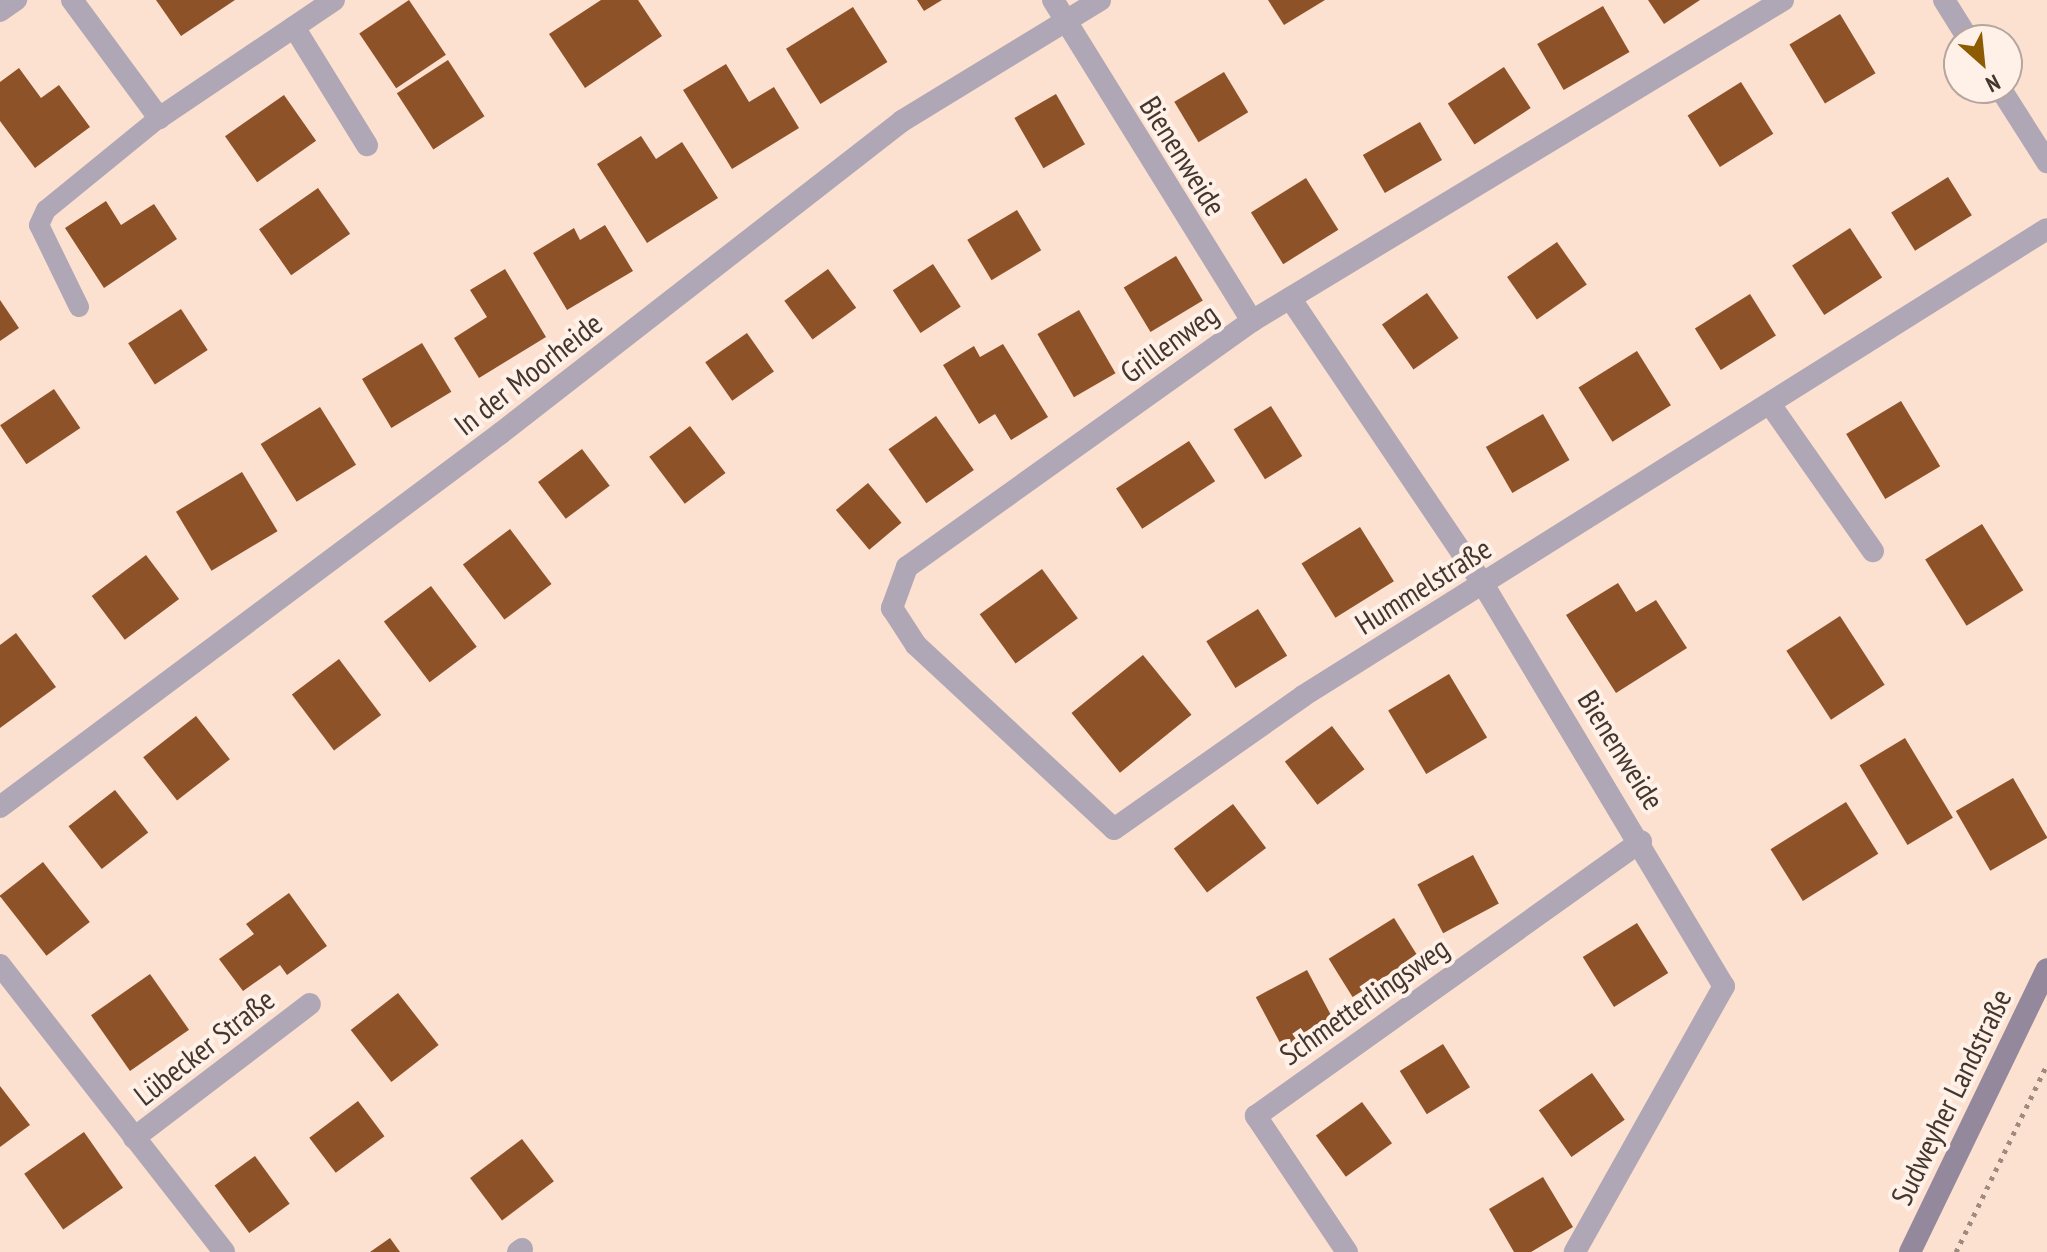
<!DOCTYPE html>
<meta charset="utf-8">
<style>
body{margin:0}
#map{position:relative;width:2047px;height:1252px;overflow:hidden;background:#fce0d0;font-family:"PT Sans Narrow",sans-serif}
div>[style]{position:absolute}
.building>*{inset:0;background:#8e5229;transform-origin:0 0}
.path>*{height:5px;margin-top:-2.5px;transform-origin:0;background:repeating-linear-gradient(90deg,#9e8a7e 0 4px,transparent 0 10px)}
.service>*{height:20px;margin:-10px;padding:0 10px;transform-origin:10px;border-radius:10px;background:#afa7b5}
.minor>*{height:22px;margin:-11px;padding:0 11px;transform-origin:11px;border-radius:11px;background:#afa7b5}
.secondary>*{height:22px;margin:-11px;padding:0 11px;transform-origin:11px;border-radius:11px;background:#94889c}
span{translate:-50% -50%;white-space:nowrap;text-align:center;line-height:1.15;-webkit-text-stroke:8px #fff1e8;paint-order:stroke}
.street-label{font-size:30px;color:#43362e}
.north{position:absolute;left:1943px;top:24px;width:80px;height:80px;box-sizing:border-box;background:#fff1e8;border:2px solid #b4a69e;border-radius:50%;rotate:153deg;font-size:22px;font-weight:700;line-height:32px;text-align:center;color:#43362e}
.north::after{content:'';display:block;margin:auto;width:28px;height:36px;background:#8c5b04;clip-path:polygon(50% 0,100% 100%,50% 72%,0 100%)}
</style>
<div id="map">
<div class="building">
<i style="clip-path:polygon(156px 0,235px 0,181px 36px)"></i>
<i style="left:409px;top:0;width:66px;height:60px;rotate:56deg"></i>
<i style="clip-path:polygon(601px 0,638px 0,662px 36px,585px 88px,549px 34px)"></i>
<i style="clip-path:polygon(917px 0,942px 0,924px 11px)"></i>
<i style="clip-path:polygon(1268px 0,1325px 0,1284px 25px)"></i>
<i style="clip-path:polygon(1648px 0,1700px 0,1664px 24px)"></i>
<i style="left:1603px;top:6px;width:53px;height:76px;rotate:60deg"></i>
<i style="left:853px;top:7px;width:65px;height:79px;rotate:58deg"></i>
<i style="left:1840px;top:14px;width:69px;height:59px;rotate:59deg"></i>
<i style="left:448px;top:60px;width:67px;height:61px;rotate:57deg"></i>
<i style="clip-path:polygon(726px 64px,749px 102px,774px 87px,799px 128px,732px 169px,683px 90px)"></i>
<i style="left:1504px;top:67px;width:49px;height:67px;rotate:57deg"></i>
<i style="clip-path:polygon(19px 68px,41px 98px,59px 85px,90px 127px,35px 168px,0 121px,0 82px)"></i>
<i style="left:1224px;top:72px;width:47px;height:58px;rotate:59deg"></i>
<i style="left:1741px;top:82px;width:61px;height:63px;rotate:58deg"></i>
<i style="left:1056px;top:94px;width:58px;height:48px;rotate:60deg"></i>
<i style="left:284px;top:95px;width:56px;height:72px;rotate:55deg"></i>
<i style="left:1420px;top:122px;width:44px;height:66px;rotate:60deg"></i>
<i style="clip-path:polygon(641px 136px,656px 159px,682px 142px,718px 198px,647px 243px,597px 164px)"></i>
<i style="left:1948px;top:177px;width:45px;height:67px;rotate:58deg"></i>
<i style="left:1306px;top:178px;width:61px;height:65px;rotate:58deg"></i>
<i style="left:318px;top:188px;width:56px;height:72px;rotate:55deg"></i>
<i style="clip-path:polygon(106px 201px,121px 225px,154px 204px,177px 239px,104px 288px,65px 228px)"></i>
<i style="left:1017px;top:210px;width:47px;height:58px;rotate:59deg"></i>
<i style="clip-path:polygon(605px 225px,633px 271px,567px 310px,533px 253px,574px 228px,580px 240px)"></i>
<i style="left:1850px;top:228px;width:59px;height:69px;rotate:57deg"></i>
<i style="left:1557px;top:242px;width:52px;height:61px;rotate:55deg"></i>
<i style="left:1176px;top:256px;width:52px;height:61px;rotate:59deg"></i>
<i style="left:933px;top:264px;width:51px;height:48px;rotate:57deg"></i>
<i style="clip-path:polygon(505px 269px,546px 337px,479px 378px,454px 338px,487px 317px,470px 290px)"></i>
<i style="left:828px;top:269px;width:48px;height:54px;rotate:54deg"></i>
<i style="left:1427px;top:293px;width:55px;height:55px;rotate:55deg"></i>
<i style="left:1750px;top:294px;width:49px;height:65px;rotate:58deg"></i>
<i style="clip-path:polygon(0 300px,19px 328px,0 341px)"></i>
<i style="left:181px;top:309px;width:49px;height:63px;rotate:57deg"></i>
<i style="left:1079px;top:310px;width:73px;height:48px;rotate:60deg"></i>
<i style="left:747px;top:333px;width:47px;height:51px;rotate:55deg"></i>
<i style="left:422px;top:343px;width:57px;height:70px;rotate:59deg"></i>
<i style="clip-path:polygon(1003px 344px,1048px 417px,1011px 440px,995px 414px,979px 424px,943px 365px,974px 346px,980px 357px)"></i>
<i style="left:1637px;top:351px;width:64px;height:69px;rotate:58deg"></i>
<i style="left:54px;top:389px;width:47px;height:65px;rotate:56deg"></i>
<i style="left:1901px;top:401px;width:76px;height:64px;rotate:59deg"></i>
<i style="left:1271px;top:406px;width:59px;height:44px;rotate:58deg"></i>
<i style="left:320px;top:407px;width:68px;height:70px;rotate:58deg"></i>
<i style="left:1543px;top:414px;width:53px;height:66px;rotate:60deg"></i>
<i style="left:936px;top:416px;width:66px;height:58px;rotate:55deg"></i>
<i style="left:690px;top:426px;width:59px;height:51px;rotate:53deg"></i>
<i style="left:1189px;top:441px;width:48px;height:87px;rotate:57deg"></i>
<i style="left:582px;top:449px;width:46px;height:55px;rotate:53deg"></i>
<i style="left:242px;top:472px;width:69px;height:77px;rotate:59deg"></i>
<i style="left:868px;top:483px;width:52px;height:42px;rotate:50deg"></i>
<i style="left:1982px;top:524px;width:78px;height:67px;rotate:58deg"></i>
<i style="left:1360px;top:527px;width:64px;height:69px;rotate:58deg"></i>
<i style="left:510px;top:529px;width:69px;height:59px;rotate:53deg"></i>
<i style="left:146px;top:555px;width:55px;height:68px;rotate:53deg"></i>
<i style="left:1042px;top:569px;width:61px;height:77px;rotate:54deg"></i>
<i style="clip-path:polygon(1618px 583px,1636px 612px,1656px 600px,1687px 648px,1616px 693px,1566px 615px)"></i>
<i style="left:431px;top:586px;width:76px;height:59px;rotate:53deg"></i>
<i style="left:1258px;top:609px;width:55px;height:61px;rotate:58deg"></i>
<i style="left:1840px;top:616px;width:82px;height:64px;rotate:57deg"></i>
<i style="clip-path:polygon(16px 633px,56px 687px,0 728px,0 645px)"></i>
<i style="left:1143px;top:655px;width:77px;height:92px;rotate:51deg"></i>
<i style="left:339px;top:659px;width:70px;height:59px;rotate:53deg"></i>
<i style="left:1449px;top:674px;width:74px;height:71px;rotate:59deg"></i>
<i style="left:196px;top:716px;width:55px;height:67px;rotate:52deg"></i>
<i style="left:1332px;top:726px;width:54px;height:59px;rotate:53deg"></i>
<i style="left:1905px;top:738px;width:93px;height:53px;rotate:59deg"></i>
<i style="left:2013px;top:778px;width:69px;height:66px;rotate:60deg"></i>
<i style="left:115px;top:790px;width:54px;height:59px;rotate:52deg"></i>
<i style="left:1846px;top:802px;width:61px;height:89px;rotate:58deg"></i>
<i style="left:1233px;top:804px;width:55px;height:74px;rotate:53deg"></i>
<i style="left:1473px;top:855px;width:55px;height:63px;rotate:62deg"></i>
<i style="left:43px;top:862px;width:76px;height:55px;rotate:52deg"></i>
<i style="clip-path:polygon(289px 893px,327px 946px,287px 975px,280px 965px,243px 991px,219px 959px,254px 934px,246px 924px)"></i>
<i style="left:1394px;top:918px;width:45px;height:77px;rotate:58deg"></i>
<i style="left:1637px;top:923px;width:59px;height:64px;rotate:58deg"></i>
<i style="left:1307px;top:970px;width:57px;height:58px;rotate:62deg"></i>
<i style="left:150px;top:974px;width:68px;height:72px;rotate:55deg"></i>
<i style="left:398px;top:993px;width:66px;height:60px;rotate:52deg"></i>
<i style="left:1443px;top:1044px;width:51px;height:51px;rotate:58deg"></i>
<i style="left:1592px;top:1073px;width:57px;height:65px;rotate:55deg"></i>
<i style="clip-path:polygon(0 1086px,30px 1125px,0 1147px)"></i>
<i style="left:358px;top:1101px;width:44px;height:61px;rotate:53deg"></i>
<i style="left:1362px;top:1102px;width:51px;height:57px;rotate:54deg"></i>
<i style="left:84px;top:1132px;width:68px;height:73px;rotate:55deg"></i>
<i style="left:522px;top:1139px;width:53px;height:65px;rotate:53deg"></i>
<i style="left:255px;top:1156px;width:59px;height:50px;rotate:54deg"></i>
<i style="clip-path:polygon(1543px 1177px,1573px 1227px,1531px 1252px,1514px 1252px,1489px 1209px)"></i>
<i style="clip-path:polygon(390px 1238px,400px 1252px,370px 1252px)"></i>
</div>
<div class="path">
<i style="left:1956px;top:1252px;width:208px;rotate:-64.1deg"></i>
</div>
<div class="service">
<i style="left:0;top:12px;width:21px;rotate:-35deg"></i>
<i style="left:79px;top:307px;width:91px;rotate:-116deg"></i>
<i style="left:39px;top:225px;width:17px;rotate:-65deg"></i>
<i style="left:46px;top:210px;width:146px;rotate:-39.2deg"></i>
</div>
<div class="minor">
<i style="left:72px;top:0;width:147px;rotate:53.6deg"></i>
<i style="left:159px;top:118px;width:211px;rotate:-34deg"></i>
<i style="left:1053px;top:0;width:378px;rotate:58.2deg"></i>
<i style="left:1783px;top:0;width:620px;rotate:148.85deg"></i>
<i style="left:1252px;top:321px;width:424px;rotate:144.5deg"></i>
<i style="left:907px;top:567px;width:44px;rotate:110.1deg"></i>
<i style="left:892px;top:608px;width:44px;rotate:57deg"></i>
<i style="left:916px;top:645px;width:270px;rotate:42.9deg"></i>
<i style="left:1114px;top:829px;width:231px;rotate:-35.1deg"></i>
<i style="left:1303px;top:696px;width:878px;rotate:-32.12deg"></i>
<i style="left:1944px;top:0;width:47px;rotate:58deg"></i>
<i style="left:294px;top:27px;width:139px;rotate:58.3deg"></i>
<i style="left:2000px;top:88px;width:88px;rotate:57.6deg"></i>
<i style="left:1290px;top:298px;width:345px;rotate:56deg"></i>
<i style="left:1483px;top:584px;width:469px;rotate:59.1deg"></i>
<i style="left:1724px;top:986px;width:305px;rotate:119.3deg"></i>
<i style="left:1772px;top:407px;width:176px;rotate:55deg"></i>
<i style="left:0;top:807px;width:625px;rotate:-36.74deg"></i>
<i style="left:501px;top:433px;width:508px;rotate:-37.88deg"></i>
<i style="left:902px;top:121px;width:232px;rotate:-31.4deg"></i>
<i style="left:0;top:965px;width:364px;rotate:52deg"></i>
<i style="left:134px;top:1138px;width:221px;rotate:-37.3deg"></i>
<i style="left:518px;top:1252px;width:5px;rotate:-37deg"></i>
<i style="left:1347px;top:1252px;width:164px;rotate:-123.8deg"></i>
<i style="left:1256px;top:1116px;width:473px;rotate:-35.5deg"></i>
</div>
<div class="secondary">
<i style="left:1910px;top:1252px;width:314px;rotate:-64.2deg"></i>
</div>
<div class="street-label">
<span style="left:1183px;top:156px;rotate:58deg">Bienenweide</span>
<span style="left:1169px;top:343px;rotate:-36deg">Grillenweg</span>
<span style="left:528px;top:374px;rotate:-38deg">In der Moorheide</span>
<span style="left:1423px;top:586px;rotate:-32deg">Hummelstraße</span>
<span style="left:1621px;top:750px;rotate:58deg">Bienenweide</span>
<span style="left:1364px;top:1001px;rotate:-35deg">Schmetterlingsweg</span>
<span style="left:204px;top:1047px;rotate:-38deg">Lübecker Straße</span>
<span style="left:1951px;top:1097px;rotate:-64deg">Sudweyher Landstraße</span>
</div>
<div class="north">N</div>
</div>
